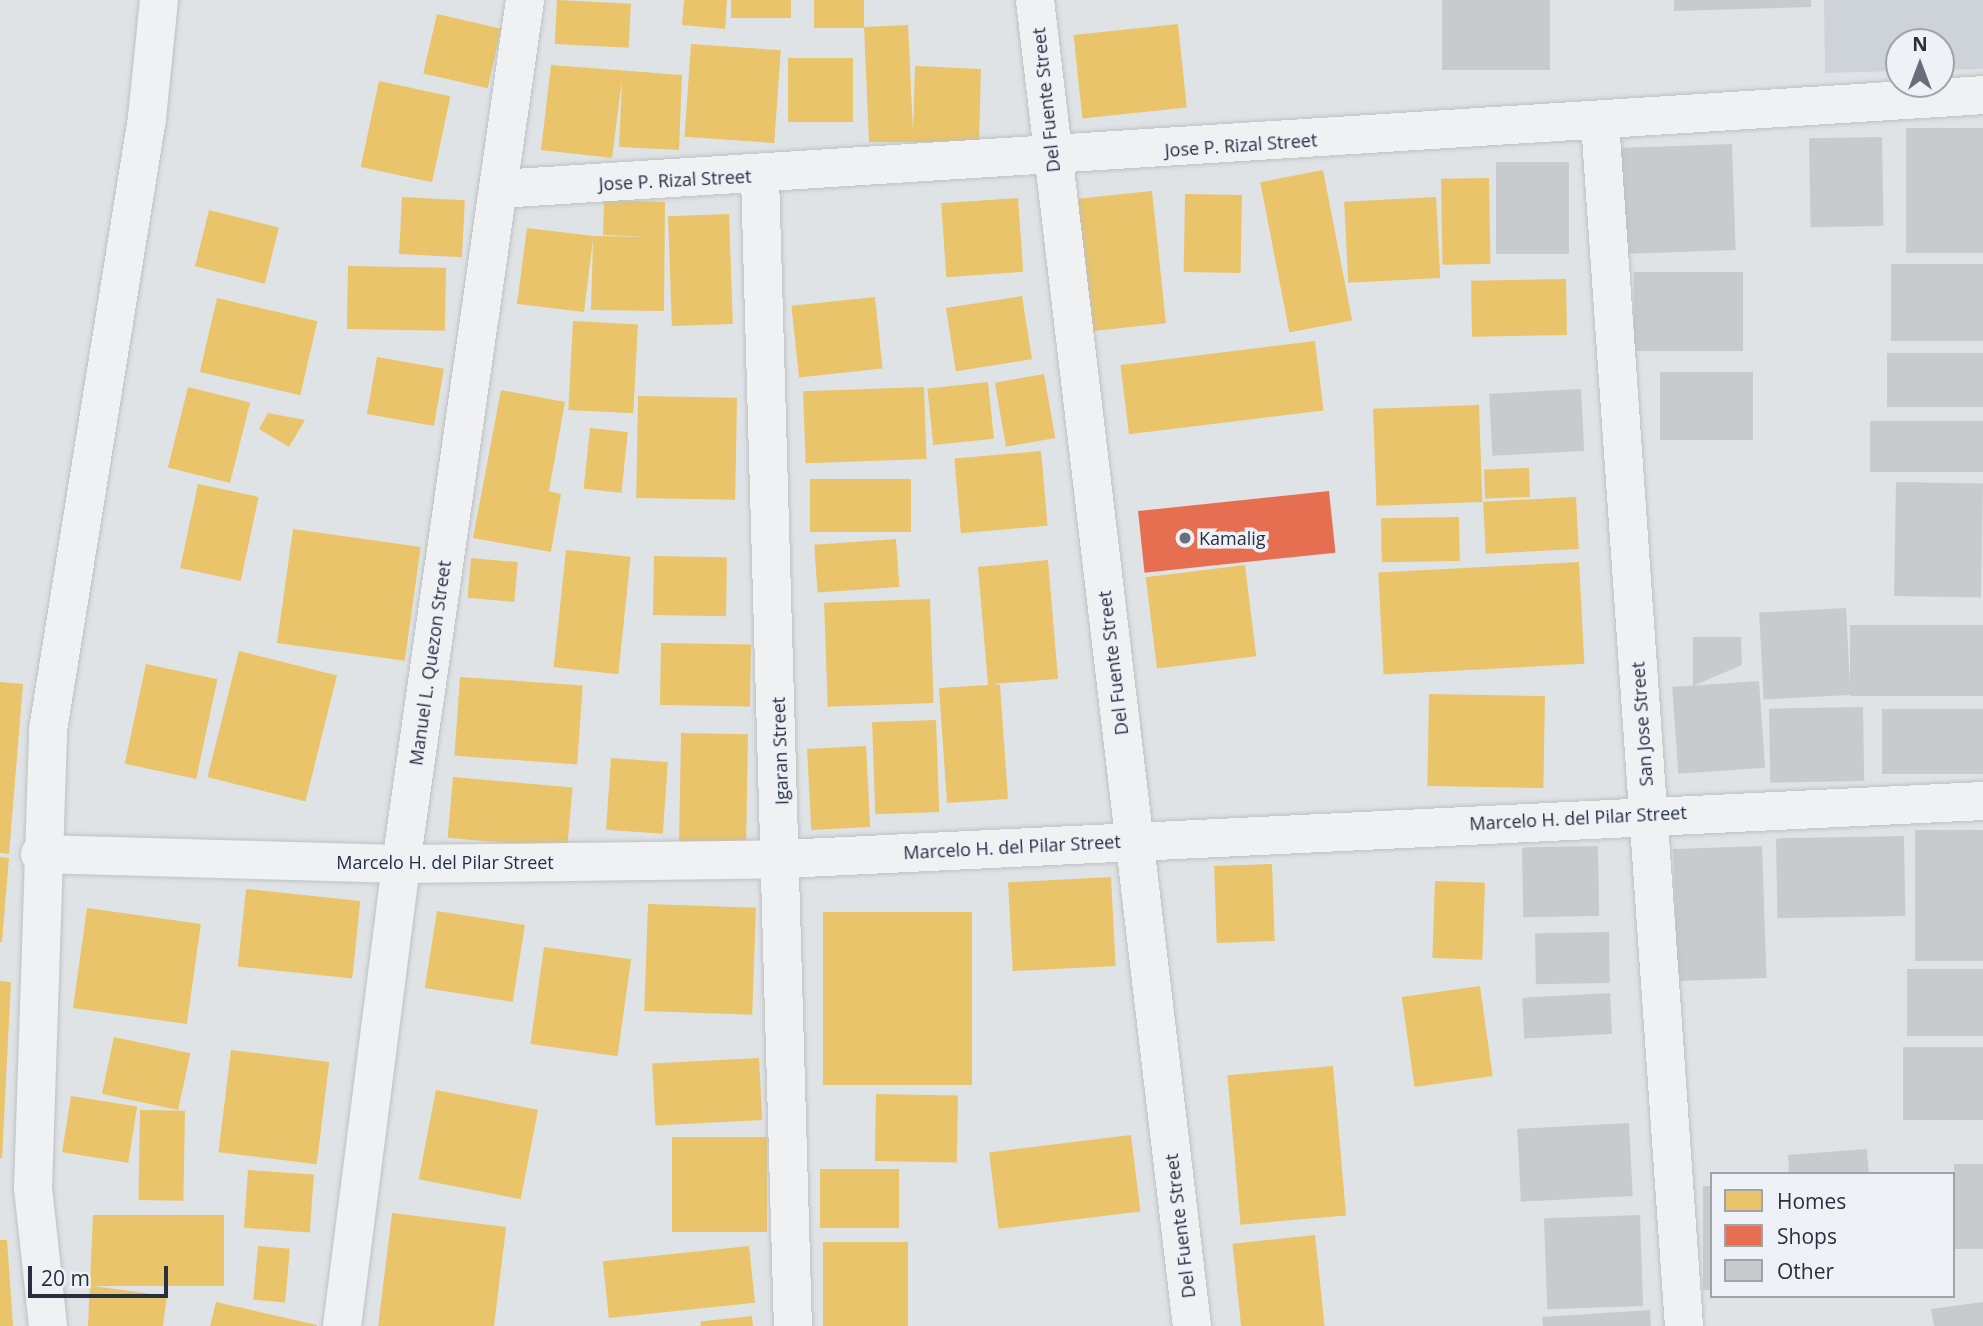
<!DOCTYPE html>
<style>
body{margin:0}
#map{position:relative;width:1983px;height:1326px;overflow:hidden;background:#e0e3e6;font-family:"Open Sans",sans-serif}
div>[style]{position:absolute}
.built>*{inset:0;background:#ced2d9}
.homes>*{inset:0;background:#e9c46a;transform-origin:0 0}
.shops>*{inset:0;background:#e76f51;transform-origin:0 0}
.building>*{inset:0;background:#c8cbce;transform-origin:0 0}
.roads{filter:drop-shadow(0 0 2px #bec1c4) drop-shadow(0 0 2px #bec1c4)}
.minor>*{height:38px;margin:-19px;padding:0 19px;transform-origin:19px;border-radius:19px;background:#f0f1f2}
.dots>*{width:19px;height:19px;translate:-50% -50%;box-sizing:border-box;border:4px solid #eef1f5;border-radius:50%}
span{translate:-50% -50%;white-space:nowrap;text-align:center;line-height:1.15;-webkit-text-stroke:7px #eef1f5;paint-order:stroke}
.street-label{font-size:18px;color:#27303f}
.poi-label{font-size:18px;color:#27303f}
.left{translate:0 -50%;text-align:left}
.legend{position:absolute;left:1710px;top:1172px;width:245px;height:126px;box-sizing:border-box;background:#eef1f5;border:2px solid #9ea4ac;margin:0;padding:9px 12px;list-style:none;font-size:21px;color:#27303f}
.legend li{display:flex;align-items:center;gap:14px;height:35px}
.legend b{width:35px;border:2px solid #9ea4ac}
.north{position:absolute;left:1885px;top:28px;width:70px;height:70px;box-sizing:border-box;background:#eef1f5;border:2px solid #9ea4ac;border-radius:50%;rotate:0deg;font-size:19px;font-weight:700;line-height:28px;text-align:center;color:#27303f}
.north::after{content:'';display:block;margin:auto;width:24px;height:32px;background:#686f79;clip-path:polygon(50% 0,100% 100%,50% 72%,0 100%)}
.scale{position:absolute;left:28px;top:1266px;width:140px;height:32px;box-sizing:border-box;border:4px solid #27303f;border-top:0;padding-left:9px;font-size:21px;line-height:24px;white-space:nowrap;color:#27303f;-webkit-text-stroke:5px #eef1f5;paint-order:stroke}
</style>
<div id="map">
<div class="built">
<i style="clip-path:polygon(1824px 0,1983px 0,1983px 69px,1941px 70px,1941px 42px,1899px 42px,1899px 71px,1825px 73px)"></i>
</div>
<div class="homes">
<i style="left:557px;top:0;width:74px;height:44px;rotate:3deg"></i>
<i style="clip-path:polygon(684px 0,727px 0,725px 29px,682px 25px)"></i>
<i style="left:731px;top:0;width:60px;height:18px"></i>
<i style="left:814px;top:0;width:50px;height:28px"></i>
<i style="left:437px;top:14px;width:66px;height:61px;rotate:13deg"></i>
<i style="left:1178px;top:24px;width:84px;height:105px;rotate:84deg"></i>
<i style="clip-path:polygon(908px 25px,913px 132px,915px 66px,981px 69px,979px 142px,869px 142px,864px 27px)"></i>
<i style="left:691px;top:44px;width:90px;height:93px;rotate:4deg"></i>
<i style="left:788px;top:58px;width:65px;height:64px"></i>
<i style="clip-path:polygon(551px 65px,682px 75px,679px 150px,619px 147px,622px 80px,612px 158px,541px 150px)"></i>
<i style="left:379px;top:81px;width:73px;height:88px;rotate:12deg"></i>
<i style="left:1323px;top:170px;width:153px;height:64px;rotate:79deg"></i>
<i style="left:1489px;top:178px;width:86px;height:48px;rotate:89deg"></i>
<i style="left:1152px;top:191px;width:133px;height:80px;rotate:84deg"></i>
<i style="left:1185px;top:194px;width:57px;height:78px;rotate:1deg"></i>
<i style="left:402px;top:197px;width:63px;height:57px;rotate:3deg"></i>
<i style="left:1436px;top:197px;width:81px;height:92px;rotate:87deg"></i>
<i style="left:1018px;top:198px;width:74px;height:77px;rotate:86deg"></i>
<i style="clip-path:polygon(604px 200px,665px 202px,664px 311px,591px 310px,593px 239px,584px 312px,517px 304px,527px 228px,593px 236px,651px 237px,603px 235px)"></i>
<i style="left:209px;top:210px;width:72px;height:58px;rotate:14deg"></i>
<i style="left:729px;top:214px;width:110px;height:61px;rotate:88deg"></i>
<i style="left:348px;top:266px;width:98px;height:63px;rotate:1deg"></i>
<i style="left:1566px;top:279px;width:56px;height:95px;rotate:89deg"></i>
<i style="left:1022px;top:296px;width:64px;height:77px;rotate:81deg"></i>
<i style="left:875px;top:297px;width:72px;height:84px;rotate:84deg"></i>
<i style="left:217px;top:298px;width:103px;height:76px;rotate:13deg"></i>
<i style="left:573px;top:321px;width:65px;height:89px;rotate:3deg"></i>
<i style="left:1315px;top:341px;width:70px;height:196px;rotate:83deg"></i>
<i style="left:377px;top:357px;width:68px;height:58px;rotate:10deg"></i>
<i style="left:1044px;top:374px;width:65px;height:50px;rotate:80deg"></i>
<i style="left:988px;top:382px;width:57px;height:61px;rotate:84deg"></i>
<i style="left:188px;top:387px;width:64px;height:83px;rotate:14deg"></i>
<i style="left:924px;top:387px;width:72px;height:121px;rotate:88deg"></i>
<i style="clip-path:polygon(501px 390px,565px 402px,549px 491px,561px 494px,551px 552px,473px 538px)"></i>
<i style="left:638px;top:396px;width:99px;height:102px;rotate:1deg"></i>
<i style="left:1479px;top:405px;width:97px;height:106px;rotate:88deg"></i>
<i style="clip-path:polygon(268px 413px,305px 420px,289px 447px,259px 429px)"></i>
<i style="left:590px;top:428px;width:38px;height:61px;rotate:6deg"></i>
<i style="left:1041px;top:451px;width:75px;height:87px;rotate:85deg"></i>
<i style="left:1529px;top:468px;width:29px;height:45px;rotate:88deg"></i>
<i style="left:810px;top:479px;width:101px;height:53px"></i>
<i style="left:198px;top:484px;width:62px;height:86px;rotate:12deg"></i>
<i style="left:1576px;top:497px;width:52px;height:93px;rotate:87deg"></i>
<i style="left:1459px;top:517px;width:44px;height:78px;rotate:89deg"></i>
<i style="left:293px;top:529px;width:129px;height:115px;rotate:8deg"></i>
<i style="left:896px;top:539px;width:48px;height:82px;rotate:86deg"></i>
<i style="left:566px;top:550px;width:65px;height:118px;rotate:6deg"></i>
<i style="left:654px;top:556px;width:73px;height:59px;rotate:1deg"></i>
<i style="left:471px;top:558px;width:47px;height:40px;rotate:5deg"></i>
<i style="clip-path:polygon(1048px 560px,1058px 679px,992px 684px,1000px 685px,1008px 799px,947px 803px,939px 688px,988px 685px,978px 567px)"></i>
<i style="left:1579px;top:562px;width:102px;height:201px;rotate:87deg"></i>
<i style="left:1245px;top:565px;width:92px;height:100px;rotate:83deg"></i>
<i style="left:930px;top:599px;width:104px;height:106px;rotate:88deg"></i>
<i style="left:661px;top:643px;width:90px;height:62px;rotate:1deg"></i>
<i style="left:239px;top:651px;width:101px;height:130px;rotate:14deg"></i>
<i style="left:146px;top:664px;width:73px;height:102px;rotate:12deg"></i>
<i style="left:460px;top:677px;width:123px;height:79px;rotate:4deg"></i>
<i style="clip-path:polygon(0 682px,23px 684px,9px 854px,0 853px)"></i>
<i style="left:1429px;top:694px;width:116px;height:92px;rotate:1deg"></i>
<i style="left:936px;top:720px;width:92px;height:64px;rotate:88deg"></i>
<i style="left:681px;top:733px;width:67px;height:109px;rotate:1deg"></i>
<i style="left:866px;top:746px;width:81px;height:59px;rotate:87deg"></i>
<i style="left:611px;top:758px;width:57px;height:72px;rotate:4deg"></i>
<i style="left:453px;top:777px;width:120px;height:61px;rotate:5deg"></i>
<i style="clip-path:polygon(0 857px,9px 858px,2px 942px,0 942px)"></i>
<i style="left:1272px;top:864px;width:77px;height:58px;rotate:88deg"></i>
<i style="left:1111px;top:877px;width:89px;height:103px;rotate:87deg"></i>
<i style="left:1435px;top:881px;width:50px;height:77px;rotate:2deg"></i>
<i style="left:246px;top:889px;width:115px;height:78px;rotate:6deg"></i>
<i style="left:648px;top:904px;width:108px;height:107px;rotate:2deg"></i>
<i style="left:87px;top:908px;width:115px;height:101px;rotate:8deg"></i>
<i style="left:437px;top:911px;width:89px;height:78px;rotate:9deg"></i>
<i style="left:823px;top:912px;width:149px;height:173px"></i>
<i style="left:544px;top:947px;width:88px;height:98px;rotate:8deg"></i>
<i style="clip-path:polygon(0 981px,11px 982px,2px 1158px,0 1158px)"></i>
<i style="left:1480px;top:986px;width:91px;height:79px;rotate:82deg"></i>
<i style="left:114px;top:1037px;width:78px;height:58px;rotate:12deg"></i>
<i style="left:231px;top:1050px;width:99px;height:103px;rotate:7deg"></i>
<i style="left:759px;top:1058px;width:62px;height:107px;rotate:87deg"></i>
<i style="left:1333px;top:1066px;width:150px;height:106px;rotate:85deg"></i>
<i style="left:436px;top:1090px;width:104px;height:91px;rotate:11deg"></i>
<i style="left:876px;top:1094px;width:82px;height:67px;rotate:1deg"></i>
<i style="left:71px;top:1096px;width:67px;height:57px;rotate:9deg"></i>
<i style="left:140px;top:1110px;width:45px;height:90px;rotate:1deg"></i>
<i style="left:1131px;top:1135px;width:77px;height:143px;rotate:83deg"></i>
<i style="left:672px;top:1137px;width:95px;height:95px"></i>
<i style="left:820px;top:1169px;width:79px;height:59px"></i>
<i style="left:248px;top:1170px;width:66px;height:58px;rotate:4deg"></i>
<i style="left:392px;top:1213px;width:115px;height:114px;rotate:7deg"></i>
<i style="clip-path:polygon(93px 1215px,224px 1215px,224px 1286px,93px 1286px,167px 1296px,163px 1326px,88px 1326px)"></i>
<i style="left:1315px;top:1235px;width:92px;height:83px;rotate:84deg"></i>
<i style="clip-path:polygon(0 1240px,7px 1240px,13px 1326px,0 1326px)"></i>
<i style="left:823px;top:1242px;width:85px;height:84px"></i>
<i style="left:258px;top:1246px;width:32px;height:54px;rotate:5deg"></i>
<i style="left:749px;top:1246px;width:57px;height:147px;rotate:84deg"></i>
<i style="clip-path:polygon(216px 1302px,317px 1325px,317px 1326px,210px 1326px)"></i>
<i style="left:752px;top:1316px;width:10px;height:52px;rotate:84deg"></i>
</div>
<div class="shops">
<i style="left:1329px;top:491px;width:62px;height:192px;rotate:84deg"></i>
</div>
<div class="building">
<i style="left:1442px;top:0;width:108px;height:70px"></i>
<i style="clip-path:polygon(1674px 0,1811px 0,1811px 7px,1674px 11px)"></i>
<i style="left:1983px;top:128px;width:125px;height:77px;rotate:90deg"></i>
<i style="left:1882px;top:137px;width:89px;height:73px;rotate:89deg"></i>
<i style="left:1732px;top:144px;width:106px;height:114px;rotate:88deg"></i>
<i style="left:1496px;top:162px;width:73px;height:92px"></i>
<i style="left:1983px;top:264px;width:77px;height:92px;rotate:90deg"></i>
<i style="left:1634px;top:272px;width:109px;height:79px"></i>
<i style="left:1983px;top:353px;width:54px;height:96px;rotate:90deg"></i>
<i style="left:1660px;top:372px;width:93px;height:68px"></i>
<i style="left:1581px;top:389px;width:62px;height:92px;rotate:87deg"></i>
<i style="left:1870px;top:421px;width:113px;height:51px"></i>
<i style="left:1896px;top:482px;width:87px;height:114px;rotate:1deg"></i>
<i style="left:1846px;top:608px;width:87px;height:87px;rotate:87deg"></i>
<i style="left:1983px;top:625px;width:71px;height:133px;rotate:90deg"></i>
<i style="clip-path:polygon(1693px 637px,1741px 637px,1742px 665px,1693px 686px)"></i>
<i style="left:1759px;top:681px;width:87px;height:87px;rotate:86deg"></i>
<i style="left:1863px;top:707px;width:74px;height:94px;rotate:89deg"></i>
<i style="left:1983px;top:709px;width:65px;height:101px;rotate:90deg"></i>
<i style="left:1983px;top:830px;width:131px;height:68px;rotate:90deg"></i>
<i style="left:1904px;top:836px;width:80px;height:128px;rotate:89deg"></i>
<i style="left:1598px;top:846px;width:70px;height:76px;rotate:89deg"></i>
<i style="left:1762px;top:846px;width:132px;height:89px;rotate:88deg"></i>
<i style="left:1609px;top:932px;width:51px;height:74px;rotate:89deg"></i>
<i style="left:1983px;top:969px;width:67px;height:76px;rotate:90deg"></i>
<i style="left:1610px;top:993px;width:41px;height:88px;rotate:87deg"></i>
<i style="left:1983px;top:1047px;width:73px;height:80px;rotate:90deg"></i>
<i style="left:1629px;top:1123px;width:73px;height:112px;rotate:87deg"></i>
<i style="clip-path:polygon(1867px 1149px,1869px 1174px,1789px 1174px,1788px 1155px)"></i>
<i style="left:1983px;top:1164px;width:85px;height:29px;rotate:90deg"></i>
<i style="left:1712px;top:1186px;width:104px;height:9px;rotate:90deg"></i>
<i style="left:1640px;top:1215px;width:91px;height:96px;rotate:88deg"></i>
<i style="clip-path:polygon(1983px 1302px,1983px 1326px,1934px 1326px,1931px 1309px)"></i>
<i style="clip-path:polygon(1650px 1310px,1651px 1326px,1543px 1326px,1542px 1317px)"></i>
</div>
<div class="roads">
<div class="minor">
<i style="left:1035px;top:0;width:1335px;rotate:83.25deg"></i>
<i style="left:1600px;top:122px;width:1207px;rotate:86.01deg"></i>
<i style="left:760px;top:176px;width:1150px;rotate:88.36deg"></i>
<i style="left:499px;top:189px;width:1487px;rotate:-3.62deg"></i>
<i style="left:40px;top:854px;width:361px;rotate:1.6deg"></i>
<i style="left:401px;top:864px;width:383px;rotate:-0.7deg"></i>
<i style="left:784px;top:859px;width:1200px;rotate:-2.77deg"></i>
<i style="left:48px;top:1326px;width:139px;rotate:-96.2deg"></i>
<i style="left:33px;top:1188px;width:458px;rotate:-88.1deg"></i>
<i style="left:48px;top:730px;width:620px;rotate:-80.81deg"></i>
<i style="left:147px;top:118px;width:119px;rotate:-84.2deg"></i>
<i style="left:342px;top:1326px;width:466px;rotate:-82.7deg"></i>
<i style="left:401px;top:864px;width:873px;rotate:-81.83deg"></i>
</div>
</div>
<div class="dots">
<i style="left:1185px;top:538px;background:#686f79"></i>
</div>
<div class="street-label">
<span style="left:1046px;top:100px;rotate:-96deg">Del Fuente Street</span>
<span style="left:1241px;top:145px;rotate:-4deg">Jose P. Rizal Street</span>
<span style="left:675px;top:180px;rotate:-3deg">Jose P. Rizal Street</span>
<span style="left:430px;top:663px;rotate:-82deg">Manuel L. Quezon Street</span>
<span style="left:1113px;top:663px;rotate:-97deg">Del Fuente Street</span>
<span style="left:1642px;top:724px;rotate:-94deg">San Jose Street</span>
<span style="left:780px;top:751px;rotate:-92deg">Igaran Street</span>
<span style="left:1578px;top:818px;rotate:-3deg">Marcelo H. del Pilar Street</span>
<span style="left:1012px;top:847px;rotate:-3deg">Marcelo H. del Pilar Street</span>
<span style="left:445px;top:862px">Marcelo H. del Pilar Street</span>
<span style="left:1180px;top:1226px;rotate:-97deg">Del Fuente Street</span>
</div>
<div class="poi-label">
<span class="left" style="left:1199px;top:538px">Kamalig</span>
</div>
<ul class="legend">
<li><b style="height:19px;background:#e9c46a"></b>Homes</li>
<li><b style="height:19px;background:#e76f51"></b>Shops</li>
<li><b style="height:19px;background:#c8cbce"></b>Other</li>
</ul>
<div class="north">N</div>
<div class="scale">20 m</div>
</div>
